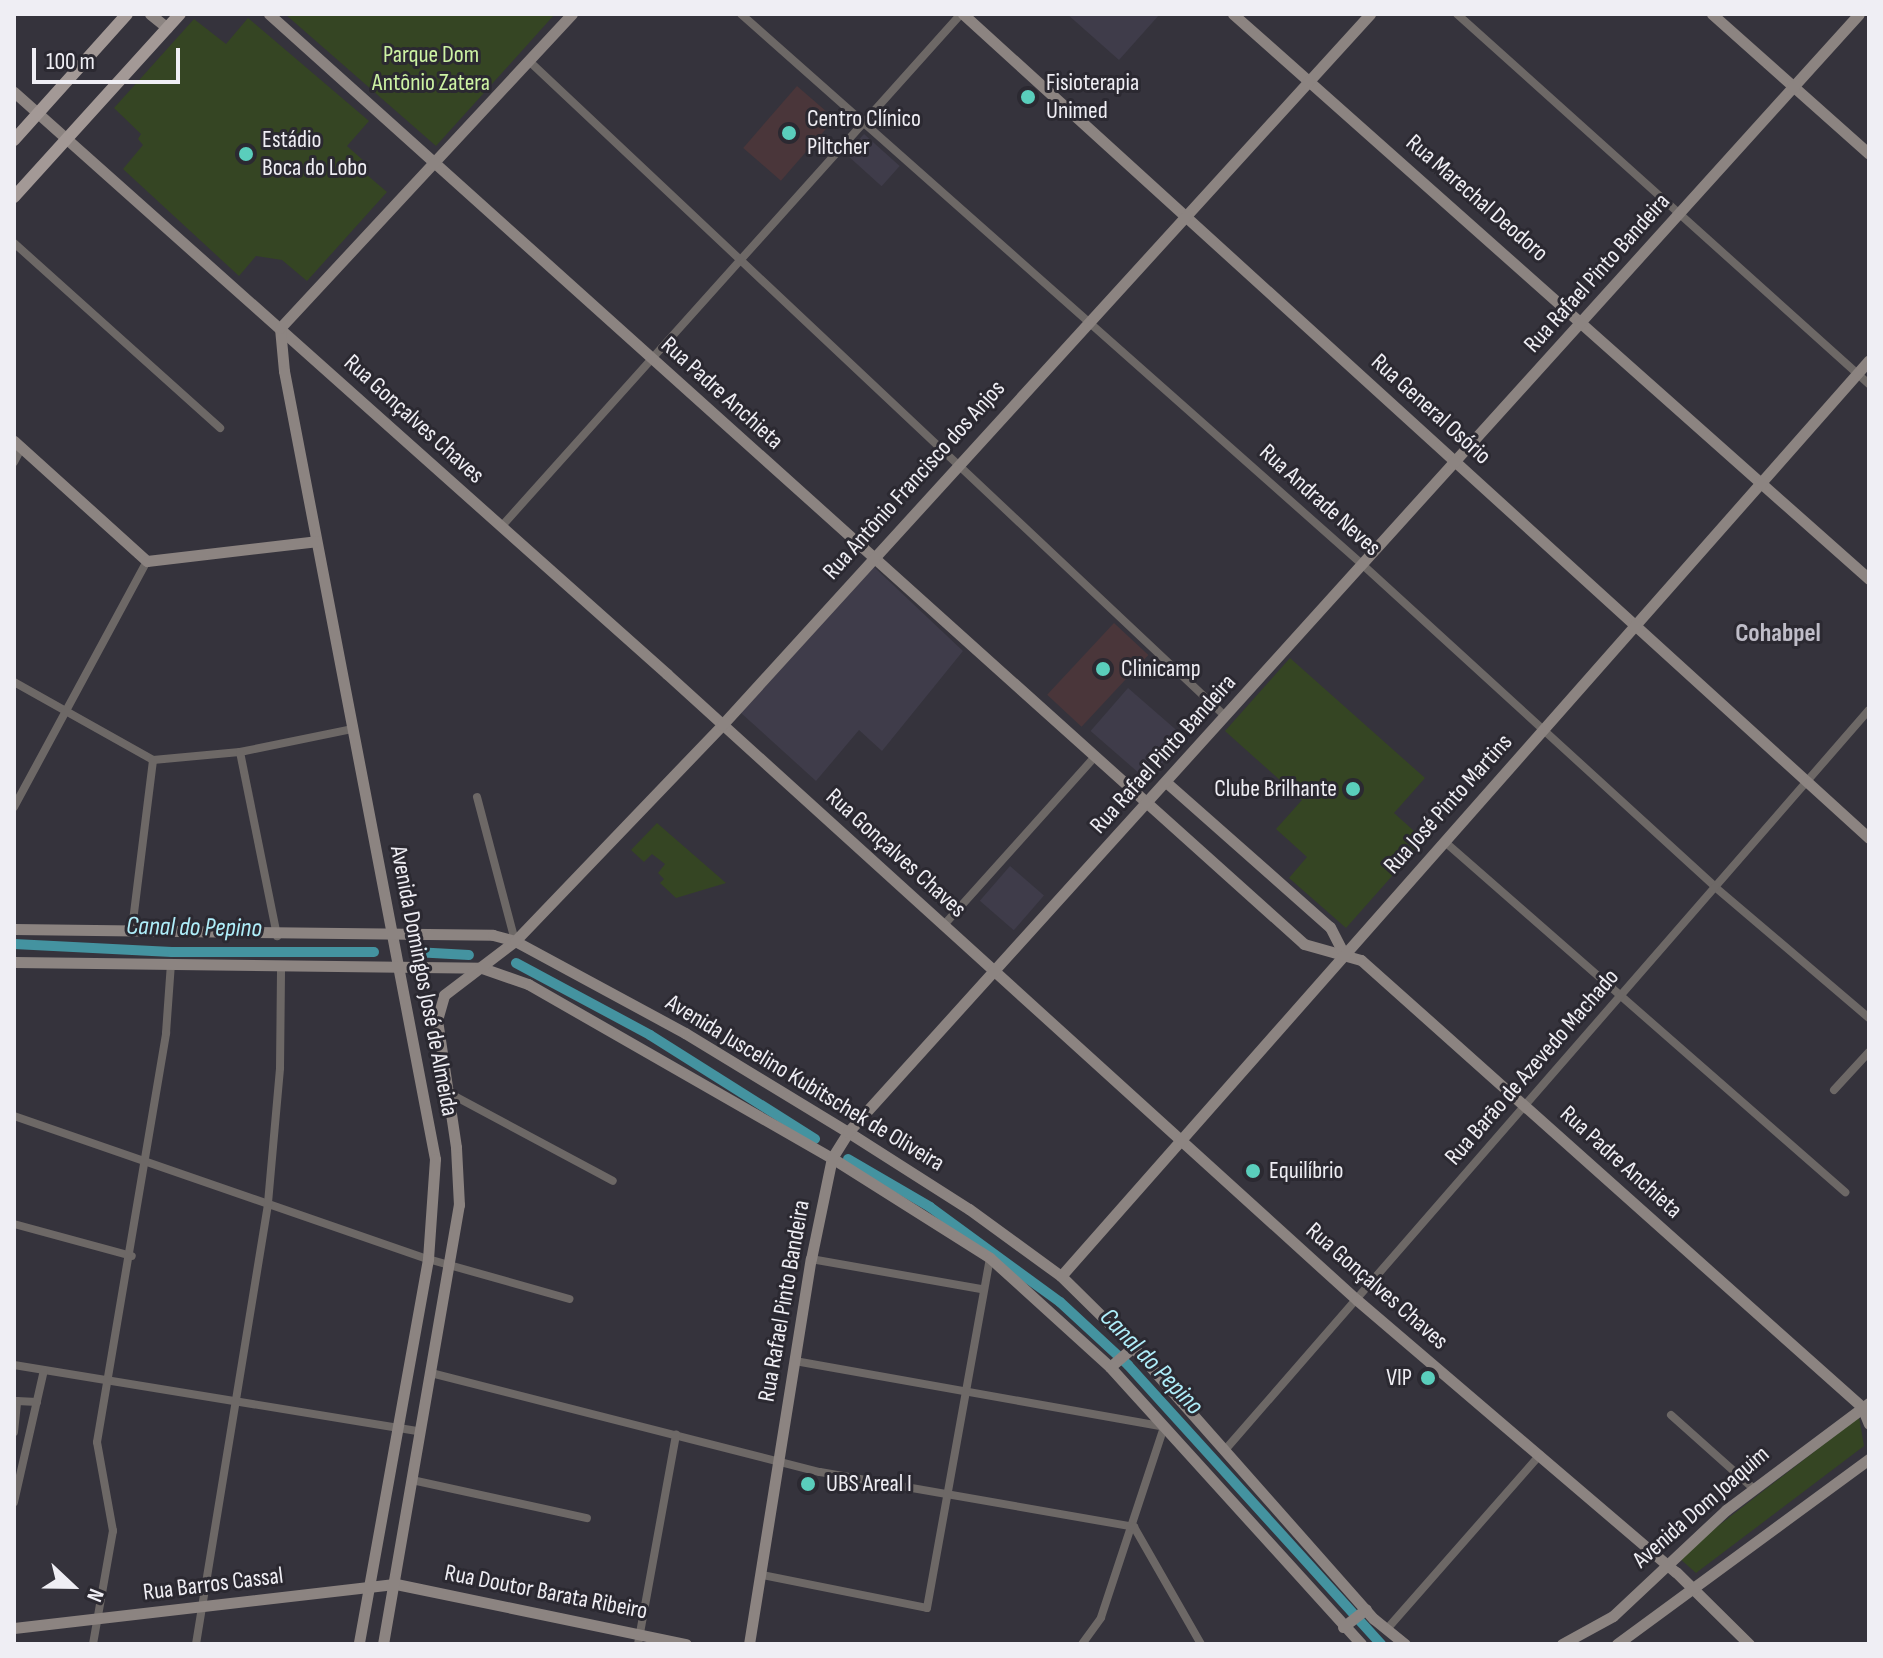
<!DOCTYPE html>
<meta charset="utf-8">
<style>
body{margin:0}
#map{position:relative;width:1883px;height:1658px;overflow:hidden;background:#35333c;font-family:"Sofia Sans Condensed",sans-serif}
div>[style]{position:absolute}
.built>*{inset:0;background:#3f3c4a;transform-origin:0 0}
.medical>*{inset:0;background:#4a363a;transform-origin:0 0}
.green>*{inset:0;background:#354523}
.canal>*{height:10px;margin:-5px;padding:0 5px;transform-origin:5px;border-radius:5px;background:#4493a0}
.street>*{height:8px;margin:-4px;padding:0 4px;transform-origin:4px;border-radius:4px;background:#6d6866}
.secondary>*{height:11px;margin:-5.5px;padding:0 5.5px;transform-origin:5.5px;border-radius:5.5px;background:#8c8481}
.primary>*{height:12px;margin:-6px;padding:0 6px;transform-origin:6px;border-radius:6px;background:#a39996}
.dots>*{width:22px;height:22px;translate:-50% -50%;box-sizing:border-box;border:4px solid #2b2931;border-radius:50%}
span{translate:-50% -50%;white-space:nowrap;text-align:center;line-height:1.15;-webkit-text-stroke:6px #2b2931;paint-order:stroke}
.park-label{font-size:24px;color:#cdf3a4}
.poi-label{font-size:24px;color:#efeef4}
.left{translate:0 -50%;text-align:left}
.right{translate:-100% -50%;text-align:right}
.street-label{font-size:24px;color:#efeef4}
.neighbourhood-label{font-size:26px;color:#bfbdc8;font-weight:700}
.water-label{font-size:26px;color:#afeefa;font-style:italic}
.frame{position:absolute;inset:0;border:16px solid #efeef4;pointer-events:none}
.north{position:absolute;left:32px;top:1546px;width:80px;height:80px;-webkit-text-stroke:6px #2b2931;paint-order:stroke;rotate:112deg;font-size:22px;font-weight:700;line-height:32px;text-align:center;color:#efeef4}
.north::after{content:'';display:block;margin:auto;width:28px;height:36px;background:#efeef4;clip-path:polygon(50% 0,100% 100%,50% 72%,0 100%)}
.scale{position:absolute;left:32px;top:48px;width:148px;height:36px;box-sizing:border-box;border:4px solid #efeef4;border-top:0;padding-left:10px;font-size:24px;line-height:28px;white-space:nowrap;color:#efeef4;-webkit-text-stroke:6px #2b2931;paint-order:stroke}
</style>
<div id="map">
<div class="built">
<i style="clip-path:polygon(1067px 14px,1160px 14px,1119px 60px)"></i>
<i style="left:864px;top:134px;width:48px;height:27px;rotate:42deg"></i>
<i style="clip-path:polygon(874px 567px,963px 651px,882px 751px,859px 730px,816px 781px,741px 713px)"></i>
<i style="left:1128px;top:688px;width:75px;height:57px;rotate:41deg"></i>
<i style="left:1010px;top:866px;width:45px;height:46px;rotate:41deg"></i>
</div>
<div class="medical">
<i style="left:797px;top:86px;width:50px;height:82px;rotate:41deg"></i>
<i style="left:1114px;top:623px;width:47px;height:98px;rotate:43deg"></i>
</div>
<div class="green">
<i style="clip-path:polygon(285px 14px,555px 14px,436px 146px)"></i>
<i style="clip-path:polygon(248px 18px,369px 121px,347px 146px,365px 162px,360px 169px,387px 192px,307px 281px,282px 260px,256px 256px,239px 276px,123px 169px,143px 145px,138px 139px,141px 134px,114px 108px,194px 19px,226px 44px)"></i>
<i style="clip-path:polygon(1290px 658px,1425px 778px,1394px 813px,1424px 840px,1346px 928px,1289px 878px,1307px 857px,1276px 829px,1302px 800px,1225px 731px)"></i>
<i style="clip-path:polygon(657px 823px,726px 883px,676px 898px,660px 883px,664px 879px,658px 873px,665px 864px,652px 854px,644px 862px,631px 850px)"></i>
<i style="clip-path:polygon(1859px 1417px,1864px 1446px,1696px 1573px,1678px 1557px)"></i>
</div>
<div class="canal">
<i style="left:14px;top:944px;width:158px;rotate:2.9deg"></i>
<i style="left:172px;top:952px;width:202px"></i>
<i style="left:415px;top:952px;width:54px;rotate:3.2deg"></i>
<i style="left:516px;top:963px;width:152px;rotate:28.2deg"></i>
<i style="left:650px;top:1035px;width:195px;rotate:32.2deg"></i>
<i style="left:848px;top:1159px;width:95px;rotate:30.3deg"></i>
<i style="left:930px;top:1207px;width:161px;rotate:36.2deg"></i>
<i style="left:1060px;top:1302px;width:93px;rotate:42.8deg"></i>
<i style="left:1128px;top:1365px;width:377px;rotate:47.8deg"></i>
</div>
<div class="street">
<i style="left:741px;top:14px;width:832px;rotate:41.54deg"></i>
<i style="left:1364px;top:566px;width:476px;rotate:42.4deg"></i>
<i style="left:1715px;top:887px;width:202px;rotate:40.4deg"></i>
<i style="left:1457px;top:14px;width:554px;rotate:41.93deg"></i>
<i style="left:529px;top:61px;width:957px;rotate:43.26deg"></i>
<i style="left:14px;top:243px;width:277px;rotate:41.9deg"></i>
<i style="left:14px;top:462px;width:17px;rotate:-62deg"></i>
<i style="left:501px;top:527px;width:689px;rotate:-48.12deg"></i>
<i style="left:14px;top:682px;width:159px;rotate:29.3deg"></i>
<i style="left:153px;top:760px;width:87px;rotate:-5.3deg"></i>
<i style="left:240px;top:752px;width:114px;rotate:-11.6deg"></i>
<i style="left:240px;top:752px;width:188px;rotate:78.6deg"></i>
<i style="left:477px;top:797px;width:149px;rotate:75.2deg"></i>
<i style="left:14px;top:807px;width:280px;rotate:-61.6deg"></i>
<i style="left:1445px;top:842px;width:532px;rotate:41.19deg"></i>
<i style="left:943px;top:926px;width:226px;rotate:-48.1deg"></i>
<i style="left:132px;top:929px;width:170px;rotate:-82.9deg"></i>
<i style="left:1834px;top:1090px;width:52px;rotate:-47.4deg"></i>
<i style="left:447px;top:1092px;width:188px;rotate:28.2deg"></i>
<i style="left:14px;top:1116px;width:438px;rotate:19.1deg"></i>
<i style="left:428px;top:1259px;width:147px;rotate:15.8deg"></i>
<i style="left:14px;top:1224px;width:122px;rotate:15.2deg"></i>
<i style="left:811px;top:1259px;width:174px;rotate:10deg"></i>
<i style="left:795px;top:1361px;width:375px;rotate:10.1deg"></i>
<i style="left:1164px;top:1427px;width:201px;rotate:108.3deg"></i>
<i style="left:1101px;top:1618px;width:32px;rotate:126deg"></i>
<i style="left:14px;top:1365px;width:410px;rotate:9.3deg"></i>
<i style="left:431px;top:1373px;width:401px;rotate:14.3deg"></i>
<i style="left:820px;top:1472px;width:319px;rotate:9.9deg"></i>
<i style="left:1134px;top:1527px;width:135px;rotate:60.2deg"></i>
<i style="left:1671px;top:1415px;width:110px;rotate:41.7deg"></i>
<i style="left:14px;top:1432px;width:31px;rotate:-84deg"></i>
<i style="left:17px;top:1401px;width:20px;rotate:3deg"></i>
<i style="left:1225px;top:1450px;width:981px;rotate:-48.97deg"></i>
<i style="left:412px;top:1480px;width:179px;rotate:12.3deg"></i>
<i style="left:14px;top:1502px;width:135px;rotate:-77.2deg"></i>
<i style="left:762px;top:1575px;width:168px;rotate:11.3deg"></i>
<i style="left:927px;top:1608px;width:356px;rotate:-79.8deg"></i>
<i style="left:1387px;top:1629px;width:232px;rotate:-48.7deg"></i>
<i style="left:93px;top:1644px;width:115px;rotate:-80deg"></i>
<i style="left:113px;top:1531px;width:90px;rotate:-100.2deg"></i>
<i style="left:97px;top:1442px;width:415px;rotate:-80.4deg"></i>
<i style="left:166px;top:1033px;width:69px;rotate:-85.9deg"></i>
<i style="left:196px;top:1644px;width:447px;rotate:-80.7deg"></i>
<i style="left:268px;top:1203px;width:136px;rotate:-84.9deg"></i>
<i style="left:280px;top:1068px;width:101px;rotate:-89.4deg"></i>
<i style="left:638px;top:1644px;width:213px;rotate:-79.7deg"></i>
</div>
<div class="secondary">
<i style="left:150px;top:14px;width:22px;rotate:39deg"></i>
<i style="left:269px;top:14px;width:1391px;rotate:41.94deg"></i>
<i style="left:1304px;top:944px;width:59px;rotate:15.7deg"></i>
<i style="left:1361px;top:960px;width:671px;rotate:41.74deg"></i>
<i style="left:1862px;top:1407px;width:18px;rotate:68deg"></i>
<i style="left:963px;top:14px;width:1225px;rotate:42.29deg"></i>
<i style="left:1233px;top:14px;width:851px;rotate:41.62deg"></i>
<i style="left:1712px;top:14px;width:210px;rotate:41.7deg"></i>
<i style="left:14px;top:92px;width:875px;rotate:41.71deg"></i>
<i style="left:667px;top:674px;width:932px;rotate:42.22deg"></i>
<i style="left:1357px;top:1300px;width:419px;rotate:40.5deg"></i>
<i style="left:1676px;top:1572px;width:103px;rotate:44.6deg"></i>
<i style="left:280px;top:328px;width:43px;rotate:84.7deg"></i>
<i style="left:284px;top:371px;width:802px;rotate:79.15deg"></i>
<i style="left:435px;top:1159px;width:100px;rotate:94deg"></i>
<i style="left:428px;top:1259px;width:391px;rotate:100.2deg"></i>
<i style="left:280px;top:328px;width:429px;rotate:-47.1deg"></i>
<i style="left:14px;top:441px;width:179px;rotate:42.1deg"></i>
<i style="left:147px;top:561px;width:170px;rotate:-6.7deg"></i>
<i style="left:1167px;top:783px;width:217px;rotate:41.5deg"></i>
<i style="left:1330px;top:927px;width:29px;rotate:63deg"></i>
<i style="left:14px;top:929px;width:479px;rotate:0.7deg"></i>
<i style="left:493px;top:935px;width:23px;rotate:15deg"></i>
<i style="left:515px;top:941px;width:193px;rotate:28.4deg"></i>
<i style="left:685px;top:1033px;width:191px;rotate:31.3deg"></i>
<i style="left:848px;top:1132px;width:143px;rotate:32.5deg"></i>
<i style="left:969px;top:1209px;width:114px;rotate:36.1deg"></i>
<i style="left:1061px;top:1276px;width:101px;rotate:44.6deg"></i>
<i style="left:1133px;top:1347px;width:363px;rotate:48.5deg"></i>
<i style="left:1374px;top:1619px;width:40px;rotate:39deg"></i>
<i style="left:14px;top:962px;width:468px;rotate:0.7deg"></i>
<i style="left:482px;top:968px;width:49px;rotate:19.2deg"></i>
<i style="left:528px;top:984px;width:350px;rotate:29.8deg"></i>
<i style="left:832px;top:1158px;width:187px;rotate:32.3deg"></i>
<i style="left:990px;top:1258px;width:162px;rotate:42.2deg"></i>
<i style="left:1110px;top:1367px;width:374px;rotate:47.8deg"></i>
<i style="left:1061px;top:1276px;width:1221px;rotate:-48.58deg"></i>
<i style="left:1110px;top:1367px;width:30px;rotate:-41deg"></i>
<i style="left:1343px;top:1627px;width:29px;rotate:-38deg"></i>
<i style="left:14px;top:1628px;width:385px;rotate:-6.6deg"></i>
<i style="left:396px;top:1584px;width:296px;rotate:11.7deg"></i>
<i style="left:383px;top:1644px;width:446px;rotate:-80.2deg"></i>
<i style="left:459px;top:1205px;width:58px;rotate:-93deg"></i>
<i style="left:456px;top:1147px;width:128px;rotate:-98.5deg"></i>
<i style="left:437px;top:1020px;width:26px;rotate:-74deg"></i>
<i style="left:444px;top:995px;width:89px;rotate:-37.3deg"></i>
<i style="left:515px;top:941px;width:299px;rotate:-46.2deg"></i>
<i style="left:722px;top:725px;width:962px;rotate:-47.65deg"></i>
<i style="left:749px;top:1644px;width:390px;rotate:-80.9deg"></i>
<i style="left:811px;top:1259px;width:103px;rotate:-78.3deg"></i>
<i style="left:832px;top:1158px;width:31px;rotate:-58deg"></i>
<i style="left:848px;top:1132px;width:1507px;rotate:-47.88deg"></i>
<i style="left:1562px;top:1644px;width:58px;rotate:-28.8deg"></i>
<i style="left:1613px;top:1616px;width:155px;rotate:-43.2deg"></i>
<i style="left:1726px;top:1510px;width:179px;rotate:-36.8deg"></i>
<i style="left:1617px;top:1644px;width:313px;rotate:-36.3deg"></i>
</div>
<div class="primary">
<i style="left:14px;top:140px;width:169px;rotate:-48.1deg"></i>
<i style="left:14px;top:197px;width:247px;rotate:-47.8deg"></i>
</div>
<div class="dots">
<i style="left:1028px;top:97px;background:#5acebc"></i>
<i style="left:789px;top:133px;background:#5acebc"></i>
<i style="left:246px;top:154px;background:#5acebc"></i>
<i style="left:1103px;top:669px;background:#5acebc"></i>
<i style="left:1353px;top:789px;background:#5acebc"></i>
<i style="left:1253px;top:1171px;background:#5acebc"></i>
<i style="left:1428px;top:1378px;background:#5acebc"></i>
<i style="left:808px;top:1484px;background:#5acebc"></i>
</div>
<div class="park-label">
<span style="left:431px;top:69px">Parque Dom<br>Antônio Zatera</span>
</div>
<div class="poi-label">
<span class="left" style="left:1046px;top:97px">Fisioterapia<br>Unimed</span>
<span class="left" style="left:807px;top:133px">Centro Clínico<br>Piltcher</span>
<span class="left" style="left:262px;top:154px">Estádio<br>Boca do Lobo</span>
<span class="left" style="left:1121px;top:669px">Clinicamp</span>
<span class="right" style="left:1337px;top:789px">Clube Brilhante</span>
<span class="left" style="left:1269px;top:1171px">Equilíbrio</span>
<span class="right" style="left:1412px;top:1378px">VIP</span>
<span class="left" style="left:826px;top:1484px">UBS Areal I</span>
</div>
<div class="street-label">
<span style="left:1477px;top:198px;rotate:41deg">Rua Marechal Deodoro</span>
<span style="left:1597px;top:273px;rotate:-48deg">Rua Rafael Pinto Bandeira</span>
<span style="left:722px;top:393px;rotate:42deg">Rua Padre Anchieta</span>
<span style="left:1431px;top:409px;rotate:42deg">Rua General Osório</span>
<span style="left:414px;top:419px;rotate:42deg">Rua Gonçalves Chaves</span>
<span style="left:914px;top:480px;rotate:-48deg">Rua Antônio Francisco dos Anjos</span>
<span style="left:1320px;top:500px;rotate:42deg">Rua Andrade Neves</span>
<span style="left:1163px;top:754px;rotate:-48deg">Rua Rafael Pinto Bandeira</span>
<span style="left:1448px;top:804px;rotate:-48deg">Rua José Pinto Martins</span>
<span style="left:896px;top:853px;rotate:42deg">Rua Gonçalves Chaves</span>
<span style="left:424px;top:981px;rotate:79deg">Avenida Domingos José de Almeida</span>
<span style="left:1532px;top:1067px;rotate:-49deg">Rua Barão de Azevedo Machado</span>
<span style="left:805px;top:1083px;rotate:31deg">Avenida Juscelino Kubitschek de Oliveira</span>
<span style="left:1621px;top:1162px;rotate:42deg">Rua Padre Anchieta</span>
<span style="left:1377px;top:1286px;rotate:41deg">Rua Gonçalves Chaves</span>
<span style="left:784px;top:1301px;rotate:-80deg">Rua Rafael Pinto Bandeira</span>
<span style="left:1701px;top:1507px;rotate:-41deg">Avenida Dom Joaquim</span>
<span style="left:213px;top:1584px;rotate:-7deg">Rua Barros Cassal</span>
<span style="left:546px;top:1592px;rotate:11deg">Rua Doutor Barata Ribeiro</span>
</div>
<div class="neighbourhood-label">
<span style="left:1778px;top:634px">Cohabpel</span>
</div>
<div class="water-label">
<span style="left:194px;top:928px;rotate:1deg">Canal do Pepino</span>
<span style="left:1151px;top:1362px;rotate:46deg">Canal do Pepino</span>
</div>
<div class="frame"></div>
<div class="north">N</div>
<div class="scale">100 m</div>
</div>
